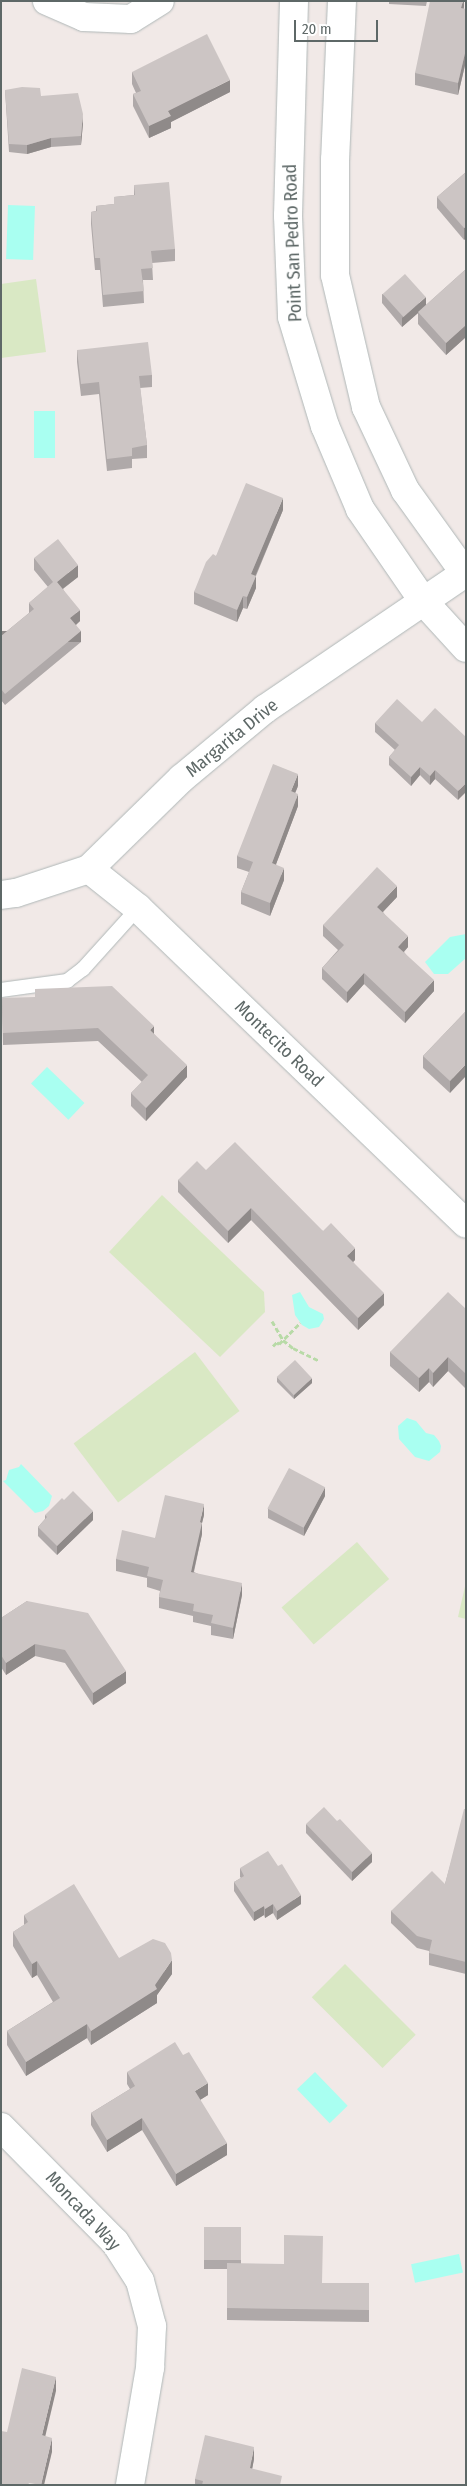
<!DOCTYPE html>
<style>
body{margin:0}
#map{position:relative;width:467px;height:2486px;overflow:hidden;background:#f1e9e7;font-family:"Fira Sans Condensed",sans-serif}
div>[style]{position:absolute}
.green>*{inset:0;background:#d9e8c4;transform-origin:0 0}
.water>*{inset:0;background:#a9fff1;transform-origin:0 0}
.path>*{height:3px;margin-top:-1.5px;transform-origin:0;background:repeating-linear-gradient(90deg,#b8daa7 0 5px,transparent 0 7.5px)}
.roads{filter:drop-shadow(0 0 1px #afb7b7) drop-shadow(0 0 1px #afb7b7)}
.service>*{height:14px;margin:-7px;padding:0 7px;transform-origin:7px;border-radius:7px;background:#fff}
.minor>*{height:28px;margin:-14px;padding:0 14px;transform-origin:14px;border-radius:14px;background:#fff}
.secondary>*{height:28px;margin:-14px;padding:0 14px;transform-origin:14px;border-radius:14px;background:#fff}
.wall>*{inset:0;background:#afa9a9}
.shaded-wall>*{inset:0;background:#8f8a89;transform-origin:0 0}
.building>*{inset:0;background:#ccc5c4;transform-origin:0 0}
span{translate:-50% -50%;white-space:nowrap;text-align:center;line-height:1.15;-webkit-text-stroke:4.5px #fff;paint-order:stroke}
.street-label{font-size:18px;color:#5e6867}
.frame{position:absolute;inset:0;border:2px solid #5e6867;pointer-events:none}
.scale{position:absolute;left:294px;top:20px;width:84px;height:22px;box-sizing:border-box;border:2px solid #5e6867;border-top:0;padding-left:6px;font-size:15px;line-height:18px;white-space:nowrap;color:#5e6867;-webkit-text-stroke:4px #fff;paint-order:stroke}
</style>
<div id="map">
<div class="green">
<i style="clip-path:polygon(36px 279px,46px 352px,1px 358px,1px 284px)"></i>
<i style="clip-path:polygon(162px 1195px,264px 1292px,265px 1312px,220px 1357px,109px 1252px)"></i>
<i style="left:195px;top:1352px;width:74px;height:152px;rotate:53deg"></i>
<i style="left:357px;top:1542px;width:49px;height:100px;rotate:49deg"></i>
<i style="clip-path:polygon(466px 1582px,466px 1619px,458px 1617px)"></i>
<i style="left:345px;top:1964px;width:100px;height:47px;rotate:45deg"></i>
</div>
<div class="water">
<i style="left:8px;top:205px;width:27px;height:54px;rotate:2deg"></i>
<i style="left:34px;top:411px;width:21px;height:47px"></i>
<i style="clip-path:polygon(466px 934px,466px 958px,448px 974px,434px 974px,425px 962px,450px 937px)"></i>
<i style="left:47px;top:1067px;width:52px;height:23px;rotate:44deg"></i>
<i style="clip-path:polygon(300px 1292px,309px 1307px,323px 1314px,324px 1319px,319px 1327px,309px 1329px,302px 1325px,295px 1315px,292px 1295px)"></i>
<i style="clip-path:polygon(407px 1418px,416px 1421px,426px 1433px,434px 1435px,439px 1441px,441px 1446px,440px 1452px,429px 1461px,415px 1457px,399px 1439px,398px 1426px)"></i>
<i style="clip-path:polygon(21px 1464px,52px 1496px,49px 1506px,43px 1511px,35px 1513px,3px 1481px,6px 1480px,9px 1470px,19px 1467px)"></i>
<i style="left:315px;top:2072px;width:47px;height:25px;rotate:46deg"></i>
<i style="left:459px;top:2254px;width:19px;height:49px;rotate:78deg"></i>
</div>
<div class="path">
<i style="left:272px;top:1321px;width:22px;rotate:60deg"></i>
<i style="left:283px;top:1340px;width:13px;rotate:39deg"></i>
<i style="left:293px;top:1348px;width:28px;rotate:26deg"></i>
<i style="left:273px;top:1346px;width:6px;rotate:-45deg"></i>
<i style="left:277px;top:1342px;width:3px;rotate:45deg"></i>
<i style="left:279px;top:1344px;width:30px;rotate:-45deg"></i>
</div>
<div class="roads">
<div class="service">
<i style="left:1px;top:990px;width:67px;rotate:-7.8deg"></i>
<i style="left:67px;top:981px;width:20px;rotate:-37deg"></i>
<i style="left:83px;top:969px;width:82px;rotate:-48deg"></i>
</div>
<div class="minor">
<i style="left:47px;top:1px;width:40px;rotate:23.4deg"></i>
<i style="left:84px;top:17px;width:47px;rotate:2.4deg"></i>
<i style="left:131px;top:19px;width:34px;rotate:-32deg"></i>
<i style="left:89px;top:869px;width:63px;rotate:38.5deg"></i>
<i style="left:138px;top:908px;width:455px;rotate:43.9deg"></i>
<i style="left:1px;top:895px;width:15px;rotate:-8deg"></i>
<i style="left:16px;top:893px;width:77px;rotate:-18.2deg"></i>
<i style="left:89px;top:869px;width:130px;rotate:-44.4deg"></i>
<i style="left:182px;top:778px;width:108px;rotate:-39.7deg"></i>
<i style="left:265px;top:709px;width:242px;rotate:-34.2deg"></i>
<i style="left:1px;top:2127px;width:162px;rotate:45.3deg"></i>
<i style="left:115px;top:2242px;width:46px;rotate:57.3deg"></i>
<i style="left:140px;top:2281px;width:47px;rotate:75.1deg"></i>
<i style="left:152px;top:2326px;width:42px;rotate:92.7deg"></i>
<i style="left:150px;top:2368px;width:119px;rotate:99.7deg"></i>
</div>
<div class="secondary">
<i style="left:294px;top:1px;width:215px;rotate:91.6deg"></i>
<i style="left:288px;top:216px;width:101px;rotate:87.7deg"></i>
<i style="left:292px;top:317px;width:114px;rotate:73.2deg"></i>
<i style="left:325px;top:426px;width:90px;rotate:67.1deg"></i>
<i style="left:360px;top:509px;width:113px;rotate:55.5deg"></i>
<i style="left:424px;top:602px;width:62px;rotate:47.6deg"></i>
<i style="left:342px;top:1px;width:159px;rotate:92.5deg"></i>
<i style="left:335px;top:160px;width:115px;rotate:90deg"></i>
<i style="left:335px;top:275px;width:136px;rotate:76.8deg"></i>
<i style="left:366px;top:407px;width:92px;rotate:64.8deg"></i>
<i style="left:405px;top:490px;width:105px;rotate:54.3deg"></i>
</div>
</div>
<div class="wall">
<i style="clip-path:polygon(389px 1px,427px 1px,426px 6px,389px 4px)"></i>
<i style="clip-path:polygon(464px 1px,464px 9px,466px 9px,466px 61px,458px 95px,415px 85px,415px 73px)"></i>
<i style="clip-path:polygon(132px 72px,230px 92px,171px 122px,171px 128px,149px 138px,133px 106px,133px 94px,136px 93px,132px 84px)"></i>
<i style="clip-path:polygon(5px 90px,41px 96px,83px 123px,81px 145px,51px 147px,27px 154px,9px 152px)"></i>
<i style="clip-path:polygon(466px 172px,466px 238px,464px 240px,437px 208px,437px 197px)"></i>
<i style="clip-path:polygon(134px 185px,175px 249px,175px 261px,152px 263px,153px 280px,143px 280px,144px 303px,103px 307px,100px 270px,95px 270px,91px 224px,91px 212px,96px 211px,96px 206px,114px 204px,114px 197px,134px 195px)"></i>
<i style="clip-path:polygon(466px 269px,466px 337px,446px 355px,418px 324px,418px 313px,402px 327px,382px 303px,382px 294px,426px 305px)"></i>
<i style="clip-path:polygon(77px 350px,152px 375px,152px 387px,140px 388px,147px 445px,147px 458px,132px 459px,132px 468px,107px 471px,99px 394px,81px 396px,77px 362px)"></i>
<i style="clip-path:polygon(283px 510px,256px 576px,256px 588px,247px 609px,243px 608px,237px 622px,194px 604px,194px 592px,216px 556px)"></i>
<i style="clip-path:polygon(34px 558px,78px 577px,63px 589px,80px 621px,76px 625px,81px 642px,5px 705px,1px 700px,1px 636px,29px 613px,29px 603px,48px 587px,34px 570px)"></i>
<i style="clip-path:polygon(422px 722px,466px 737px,458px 800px,435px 779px,430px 785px,420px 775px,411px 786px,389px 765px,389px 757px,395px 750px,375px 732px,375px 723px)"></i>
<i style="clip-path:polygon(298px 786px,295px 793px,298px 806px,276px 864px,284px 880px,270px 916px,241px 904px,241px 892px,249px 872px,237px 868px,237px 856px)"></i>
<i style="clip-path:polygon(397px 897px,383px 912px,408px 947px,404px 952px,434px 991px,405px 1023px,364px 984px,347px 1003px,322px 979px,322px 968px,338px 950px,323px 936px,323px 925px)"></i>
<i style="clip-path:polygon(2px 998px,154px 1034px,187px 1077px,146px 1121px,131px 1106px,131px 1093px,142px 1082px,98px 1041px,3px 1045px)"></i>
<i style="clip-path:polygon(466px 1011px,450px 1093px,423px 1068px,423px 1056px)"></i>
<i style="clip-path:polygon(206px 1170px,323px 1231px,355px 1260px,353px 1262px,384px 1305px,358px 1330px,251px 1220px,228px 1243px,178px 1192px,178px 1180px)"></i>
<i style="clip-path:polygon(466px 1309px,466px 1389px,448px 1371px,433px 1387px,429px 1382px,419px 1392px,390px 1366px,390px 1352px)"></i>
<i style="clip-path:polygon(277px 1377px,312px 1383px,294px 1399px,277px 1382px)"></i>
<i style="clip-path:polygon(325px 1496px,304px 1536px,268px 1518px,268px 1509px)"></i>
<i style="clip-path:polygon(45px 1515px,93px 1520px,57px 1555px,38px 1536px,38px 1527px,45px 1519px)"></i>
<i style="clip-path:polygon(204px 1515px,202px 1523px,202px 1534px,194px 1572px,242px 1595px,233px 1639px,211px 1635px,211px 1626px,193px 1622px,193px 1616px,159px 1608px,159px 1597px,160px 1591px,147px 1587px,147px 1578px,116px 1571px,116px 1559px,155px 1538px)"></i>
<i style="clip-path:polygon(27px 1601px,126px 1683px,93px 1705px,65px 1663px,35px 1656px,6px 1675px,1px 1667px,1px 1618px)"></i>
<i style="clip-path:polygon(466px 1809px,466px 1974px,429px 1965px,429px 1951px,417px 1948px,391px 1923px,391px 1911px,445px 1884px)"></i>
<i style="clip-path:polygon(306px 1824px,372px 1862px,352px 1881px,306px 1833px)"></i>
<i style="clip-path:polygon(240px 1868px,301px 1904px,277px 1920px,273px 1913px,265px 1918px,264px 1915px,254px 1921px,234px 1891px,234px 1882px,241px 1878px,240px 1877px)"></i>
<i style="clip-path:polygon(24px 1915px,119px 1958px,172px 1974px,157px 1995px,157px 2003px,91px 2045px,87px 2038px,26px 2076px,7px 2045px,7px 2031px,53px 2002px,37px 1975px,32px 1978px,13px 1946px,13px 1932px,24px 1925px)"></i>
<i style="clip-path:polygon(127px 2072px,208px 2095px,200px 2100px,227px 2155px,176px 2186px,142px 2130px,107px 2152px,91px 2125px,91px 2113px,130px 2089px,127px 2084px)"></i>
<i style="clip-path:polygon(204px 2227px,241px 2227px,241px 2264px,322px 2283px,369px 2283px,369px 2322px,227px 2320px,227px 2269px,204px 2269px)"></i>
<i style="clip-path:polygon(254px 2459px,252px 2469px,282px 2485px,195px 2485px,195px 2479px)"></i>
</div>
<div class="shaded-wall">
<i style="clip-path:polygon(463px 1px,464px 1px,464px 6px,461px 20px,461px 8px)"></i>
<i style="clip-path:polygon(466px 49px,466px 61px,458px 95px,458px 83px)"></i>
<i style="clip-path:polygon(230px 80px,230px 92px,171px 122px,171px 128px,149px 138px,149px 126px,168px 111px)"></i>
<i style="clip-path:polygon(83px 114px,83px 123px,81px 145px,81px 136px)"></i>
<i style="clip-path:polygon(51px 138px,51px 147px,27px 154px,27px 145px)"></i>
<i style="clip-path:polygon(466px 227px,466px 238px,464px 240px,464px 228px)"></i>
<i style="clip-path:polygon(426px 297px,426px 306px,402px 327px,402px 318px)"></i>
<i style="clip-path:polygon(466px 325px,466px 337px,446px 355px,446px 343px)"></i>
<i style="clip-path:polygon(283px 498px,283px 510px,251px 586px,251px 574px)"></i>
<i style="clip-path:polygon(78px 565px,78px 577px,57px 593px,57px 582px)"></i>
<i style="clip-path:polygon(256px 576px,256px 588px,247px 609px,247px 597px)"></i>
<i style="clip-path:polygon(243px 596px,243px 608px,237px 622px,237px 610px)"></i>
<i style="clip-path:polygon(80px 610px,80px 621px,70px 630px,70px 618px)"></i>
<i style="left:81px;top:631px;width:11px;height:99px;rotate:90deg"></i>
<i style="clip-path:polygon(420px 767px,420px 775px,411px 786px,411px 777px)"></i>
<i style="clip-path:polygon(435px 770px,435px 779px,430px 785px,430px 776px)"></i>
<i style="clip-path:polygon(298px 774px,298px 786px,291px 803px,291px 791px)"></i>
<i style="clip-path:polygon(466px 783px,466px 792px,458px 800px,458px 791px)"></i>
<i style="clip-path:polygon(298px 794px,298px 806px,272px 875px,272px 863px)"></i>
<i style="clip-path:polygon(284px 868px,284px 880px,270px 916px,270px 903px)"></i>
<i style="clip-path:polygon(397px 886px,397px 897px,377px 918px,377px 907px)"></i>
<i style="clip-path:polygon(408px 936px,408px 947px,398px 958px,398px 947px)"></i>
<i style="clip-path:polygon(364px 973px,364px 984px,347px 1003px,347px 992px)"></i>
<i style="clip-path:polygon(434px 980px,434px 991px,405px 1023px,405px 1012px)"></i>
<i style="clip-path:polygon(154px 1026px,154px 1038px,150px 1030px)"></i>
<i style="clip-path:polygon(466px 1064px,466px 1076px,450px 1093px,450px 1081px)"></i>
<i style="clip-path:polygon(187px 1065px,187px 1077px,146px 1121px,146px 1108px)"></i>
<i style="clip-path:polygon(251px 1208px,251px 1220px,228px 1243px,228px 1231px)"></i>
<i style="clip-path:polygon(355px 1248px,355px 1260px,347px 1268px,347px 1256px)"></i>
<i style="clip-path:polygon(384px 1293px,384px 1305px,358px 1330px,358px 1318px)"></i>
<i style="clip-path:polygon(448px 1357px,448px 1371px,433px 1387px,433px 1373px)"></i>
<i style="clip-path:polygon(429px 1368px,429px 1382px,419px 1392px,419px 1378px)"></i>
<i style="clip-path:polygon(312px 1378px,312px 1383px,294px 1399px,294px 1394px)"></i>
<i style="clip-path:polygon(325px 1487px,325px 1496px,304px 1536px,304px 1527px)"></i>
<i style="clip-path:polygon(204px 1504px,204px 1515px,202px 1523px,202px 1534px,191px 1583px,191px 1572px,200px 1522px)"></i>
<i style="clip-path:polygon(93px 1511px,93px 1520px,57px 1555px,57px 1546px)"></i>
<i style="clip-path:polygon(242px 1583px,242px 1595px,233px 1639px,233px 1628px)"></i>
<i style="clip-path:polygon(35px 1644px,35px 1656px,6px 1675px,6px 1663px)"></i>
<i style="clip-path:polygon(126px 1671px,126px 1683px,93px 1705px,93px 1693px)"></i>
<i style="clip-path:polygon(372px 1853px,372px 1862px,352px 1881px,352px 1872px)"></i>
<i style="clip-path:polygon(301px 1895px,301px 1904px,277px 1920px,277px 1911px)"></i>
<i style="clip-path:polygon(273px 1904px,273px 1913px,265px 1918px,265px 1909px)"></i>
<i style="clip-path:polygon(264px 1906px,264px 1915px,254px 1921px,254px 1912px)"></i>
<i style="clip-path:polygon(172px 1960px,172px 1974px,157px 1995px,157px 2003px,91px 2045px,91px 2031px,155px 1985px)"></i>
<i style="clip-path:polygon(37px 1961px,37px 1975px,32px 1978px,32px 1964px)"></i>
<i style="clip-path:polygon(87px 2024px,87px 2038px,26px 2076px,26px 2062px)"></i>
<i style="clip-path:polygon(208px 2083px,208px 2095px,195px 2103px,195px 2091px)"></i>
<i style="clip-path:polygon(142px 2118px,142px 2130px,107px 2152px,107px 2140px)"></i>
<i style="clip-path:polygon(227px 2143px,227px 2155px,176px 2186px,176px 2174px)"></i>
<i style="clip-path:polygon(56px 2377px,56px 2391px,42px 2450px,42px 2435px)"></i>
<i style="clip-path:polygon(52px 2438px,52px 2452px,44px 2485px,41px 2485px)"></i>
<i style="clip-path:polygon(254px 2447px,254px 2459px,250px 2480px,250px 2468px)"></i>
</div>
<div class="building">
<i style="clip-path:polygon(430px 1px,463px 1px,461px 8px,466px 9px,466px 49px,458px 83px,415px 73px)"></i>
<i style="clip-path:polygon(207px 34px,230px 80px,168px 111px,171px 116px,149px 126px,133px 94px,141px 91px,132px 72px)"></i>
<i style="clip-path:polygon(22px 87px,40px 88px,41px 96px,78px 93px,83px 114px,81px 136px,51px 138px,27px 145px,9px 144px,5px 90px)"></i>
<i style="clip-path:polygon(466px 172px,466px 227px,464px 228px,437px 197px)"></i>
<i style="clip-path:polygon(169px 182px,175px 249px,151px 251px,153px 268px,141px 269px,144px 291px,103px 295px,100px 258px,95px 258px,91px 212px,97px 211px,96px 206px,114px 204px,114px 197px,135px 195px,134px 185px)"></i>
<i style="clip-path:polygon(466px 269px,466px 325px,446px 343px,418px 312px)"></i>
<i style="left:405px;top:274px;width:31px;height:30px;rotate:48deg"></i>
<i style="clip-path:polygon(148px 342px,152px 375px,139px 376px,147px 445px,132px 448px,132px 456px,107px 459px,99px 382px,81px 384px,77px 350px)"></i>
<i style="clip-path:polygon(246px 483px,283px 498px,251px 574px,256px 576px,247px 597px,243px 596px,237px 610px,194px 592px,206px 562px,213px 554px,216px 556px)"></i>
<i style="clip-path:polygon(58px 539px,78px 565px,57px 582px,80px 610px,70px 618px,81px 631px,5px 694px,1px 689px,1px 636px,34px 609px,29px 603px,53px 582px,34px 558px)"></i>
<i style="clip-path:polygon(397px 699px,422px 722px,435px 708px,466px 737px,466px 783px,458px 791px,435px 770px,430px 776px,420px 767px,411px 777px,389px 757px,399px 745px,375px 723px)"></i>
<i style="clip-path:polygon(273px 764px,298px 774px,291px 791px,298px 794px,272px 863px,284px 868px,270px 903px,241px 892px,253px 862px,237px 856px)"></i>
<i style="clip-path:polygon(377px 867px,397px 886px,377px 907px,408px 936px,398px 947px,434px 980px,405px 1012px,364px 973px,347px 992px,322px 968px,344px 945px,323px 925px)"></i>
<i style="clip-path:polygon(112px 986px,154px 1026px,150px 1030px,187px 1065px,146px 1108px,131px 1093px,148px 1075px,98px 1028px,3px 1033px,2px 998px,35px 997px,35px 989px)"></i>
<i style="clip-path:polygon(466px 1011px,466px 1064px,450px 1081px,423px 1056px)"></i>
<i style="clip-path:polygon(235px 1142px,323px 1231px,331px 1223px,355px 1248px,347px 1256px,384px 1293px,358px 1318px,251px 1208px,228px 1231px,178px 1180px,197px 1161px,206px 1170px)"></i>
<i style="clip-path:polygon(448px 1292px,466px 1309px,466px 1374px,448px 1357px,433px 1373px,429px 1368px,419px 1378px,390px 1352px)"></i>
<i style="left:295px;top:1360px;width:25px;height:25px;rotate:47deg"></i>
<i style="left:289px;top:1468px;width:41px;height:46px;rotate:28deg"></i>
<i style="clip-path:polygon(73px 1491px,93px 1511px,57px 1546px,38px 1527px,47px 1517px,45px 1515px,62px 1498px,64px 1500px)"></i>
<i style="clip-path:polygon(165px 1495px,204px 1504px,200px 1522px,202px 1523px,191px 1572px,242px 1583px,233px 1628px,211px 1623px,213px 1615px,193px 1611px,194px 1604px,159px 1597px,163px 1580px,147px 1576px,149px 1567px,116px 1559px,122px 1530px,155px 1538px)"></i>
<i style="clip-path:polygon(27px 1601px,88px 1613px,126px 1671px,93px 1693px,65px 1650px,35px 1644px,6px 1663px,1px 1655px,1px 1618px)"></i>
<i style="clip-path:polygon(324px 1807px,337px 1821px,340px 1819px,372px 1853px,352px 1872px,306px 1824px)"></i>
<i style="clip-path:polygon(464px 1809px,466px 1809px,466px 1962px,429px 1953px,432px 1940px,417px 1936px,391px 1911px,432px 1871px,445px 1884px)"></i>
<i style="clip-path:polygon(268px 1851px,278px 1866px,282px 1864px,301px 1895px,277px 1911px,273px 1904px,265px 1909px,264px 1906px,254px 1912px,234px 1882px,244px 1876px,240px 1868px)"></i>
<i style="clip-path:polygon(74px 1884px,119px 1958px,153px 1939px,165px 1943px,171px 1953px,172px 1960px,155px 1985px,157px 1989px,91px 2031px,87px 2024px,26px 2062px,7px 2031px,60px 1998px,37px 1961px,32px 1964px,13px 1932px,28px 1922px,24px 1915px)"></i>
<i style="clip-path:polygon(175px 2042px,183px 2055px,189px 2052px,208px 2083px,195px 2091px,227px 2143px,176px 2174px,142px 2118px,107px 2140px,91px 2113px,135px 2086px,127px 2072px)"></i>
<i style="left:204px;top:2227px;width:37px;height:33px"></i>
<i style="clip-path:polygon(284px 2235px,323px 2236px,322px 2283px,369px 2283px,369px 2310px,227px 2308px,227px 2263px,284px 2264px)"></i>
<i style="clip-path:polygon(22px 2368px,56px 2377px,42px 2435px,52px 2438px,41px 2485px,29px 2483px,28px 2485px,1px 2485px,1px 2431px,7px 2432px)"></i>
<i style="clip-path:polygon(205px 2435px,254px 2447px,250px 2468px,282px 2476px,280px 2485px,202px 2485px,203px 2481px,195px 2479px)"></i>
</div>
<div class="street-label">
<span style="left:293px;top:243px;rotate:-92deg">Point San Pedro Road</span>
<span style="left:232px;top:738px;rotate:-39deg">Margarita Drive</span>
<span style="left:279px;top:1044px;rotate:44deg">Montecito Road</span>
<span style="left:83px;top:2211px;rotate:47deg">Moncada Way</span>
</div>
<div class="frame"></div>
<div class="scale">20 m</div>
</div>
